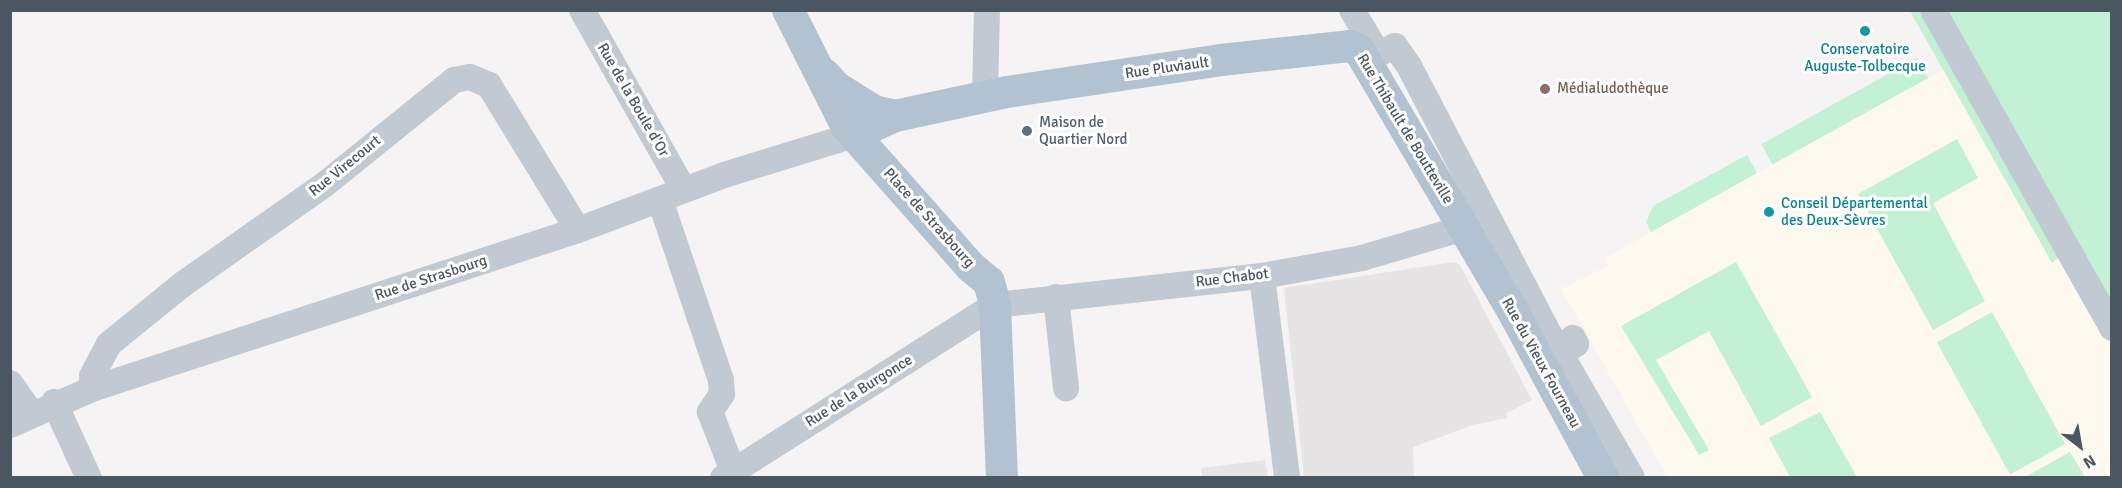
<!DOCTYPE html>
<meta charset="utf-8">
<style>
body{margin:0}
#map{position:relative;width:2122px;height:488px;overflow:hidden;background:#f5f3f3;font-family:Signika,sans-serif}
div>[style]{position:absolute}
.commercial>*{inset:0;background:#fdf9ef}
.education>*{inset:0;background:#e6e4e5}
.green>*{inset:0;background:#c3f1d5;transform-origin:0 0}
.minor>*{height:26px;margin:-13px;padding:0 13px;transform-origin:13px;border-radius:13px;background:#c1cad2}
.major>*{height:32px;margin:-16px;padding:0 16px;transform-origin:16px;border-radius:16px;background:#b3c2d1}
.dots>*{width:16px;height:16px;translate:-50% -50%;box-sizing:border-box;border:3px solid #fff;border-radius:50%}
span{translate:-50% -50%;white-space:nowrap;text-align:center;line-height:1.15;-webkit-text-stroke:6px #fff;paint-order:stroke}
.culture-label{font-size:15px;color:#0d838f}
.left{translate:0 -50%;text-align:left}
.street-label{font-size:15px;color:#4a5661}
.education-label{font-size:15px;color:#785e54}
.service-label{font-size:15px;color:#4e5e75}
.frame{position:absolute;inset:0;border:12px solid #4a5661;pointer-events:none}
.north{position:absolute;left:2050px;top:416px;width:60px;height:60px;-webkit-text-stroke:4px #fff;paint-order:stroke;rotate:149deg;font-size:16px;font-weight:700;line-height:24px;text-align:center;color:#4a5661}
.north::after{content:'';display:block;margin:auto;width:21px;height:27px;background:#4a5661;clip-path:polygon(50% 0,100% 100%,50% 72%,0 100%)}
</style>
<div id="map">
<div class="commercial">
<i style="clip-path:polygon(1944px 69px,2052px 263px,2064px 254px,2111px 341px,2111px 477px,1667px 477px,1561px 289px,1609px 265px,1605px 258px)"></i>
</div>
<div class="education">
<i style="clip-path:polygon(1454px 262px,1460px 265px,1532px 400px,1507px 413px,1507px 418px,1473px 425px,1413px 447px,1414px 477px,1304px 477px,1284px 288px)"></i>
<i style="clip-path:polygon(1265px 460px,1268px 477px,1202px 477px,1201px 468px)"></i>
</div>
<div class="green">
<i style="clip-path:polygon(1910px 11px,2111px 11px,2111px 341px,2063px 254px,2052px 263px)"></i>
<i style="left:1917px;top:58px;width:23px;height:178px;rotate:61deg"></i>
<i style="clip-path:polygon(1957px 139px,1978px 178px,1933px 203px,1985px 301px,1933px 330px,1858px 194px)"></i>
<i style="clip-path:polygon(1747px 155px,1757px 173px,1651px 232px,1646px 222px,1653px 206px)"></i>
<i style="clip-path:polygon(1736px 262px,1812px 397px,1761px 426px,1709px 331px,1656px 360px,1709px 450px,1699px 455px,1621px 326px)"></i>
<i style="left:1992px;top:312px;width:151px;height:63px;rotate:61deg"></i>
<i style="clip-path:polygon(1820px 412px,1857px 477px,1790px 477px,1769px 438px)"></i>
<i style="clip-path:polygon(2070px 452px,2085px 477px,2025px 477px)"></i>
</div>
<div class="minor">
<i style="left:582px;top:10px;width:207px;rotate:60.5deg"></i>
<i style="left:1352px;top:10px;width:51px;rotate:59.4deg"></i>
<i style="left:1378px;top:54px;width:19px;rotate:-25deg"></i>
<i style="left:1395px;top:46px;width:24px;rotate:55deg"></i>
<i style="left:1409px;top:66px;width:310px;rotate:62.4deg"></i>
<i style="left:1553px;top:341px;width:158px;rotate:60deg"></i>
<i style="left:1933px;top:10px;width:365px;rotate:60.6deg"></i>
<i style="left:985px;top:96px;width:86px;rotate:-88.7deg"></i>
<i style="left:660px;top:200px;width:190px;rotate:71.3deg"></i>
<i style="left:721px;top:380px;width:14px;rotate:86deg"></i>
<i style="left:722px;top:394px;width:22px;rotate:124deg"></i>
<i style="left:710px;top:412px;width:63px;rotate:68.7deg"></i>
<i style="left:1262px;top:276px;width:204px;rotate:82.9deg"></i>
<i style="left:1056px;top:297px;width:92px;rotate:83.7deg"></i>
<i style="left:1561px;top:354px;width:18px;rotate:-34deg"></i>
<i style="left:1576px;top:344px;width:7px;rotate:-117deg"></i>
<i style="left:10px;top:383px;width:37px;rotate:55deg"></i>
<i style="left:92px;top:389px;width:13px;rotate:-90deg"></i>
<i style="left:92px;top:376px;width:36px;rotate:-62deg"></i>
<i style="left:109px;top:344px;width:95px;rotate:-39deg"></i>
<i style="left:183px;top:284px;width:172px;rotate:-35.1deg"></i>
<i style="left:324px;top:185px;width:167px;rotate:-38.9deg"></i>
<i style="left:454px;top:80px;width:16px;rotate:-11deg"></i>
<i style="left:470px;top:77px;width:21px;rotate:23deg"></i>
<i style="left:489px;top:85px;width:170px;rotate:58.5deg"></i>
<i style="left:54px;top:402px;width:84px;rotate:65.3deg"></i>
<i style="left:10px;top:425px;width:90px;rotate:-23.7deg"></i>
<i style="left:92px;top:389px;width:511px;rotate:-18.12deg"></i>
<i style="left:578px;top:230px;width:156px;rotate:-20.6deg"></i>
<i style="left:724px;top:175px;width:136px;rotate:-17.1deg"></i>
<i style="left:723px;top:478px;width:322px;rotate:-32.5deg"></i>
<i style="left:995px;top:305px;width:269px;rotate:-6.2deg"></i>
<i style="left:1262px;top:276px;width:102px;rotate:-10.2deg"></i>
<i style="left:1362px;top:258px;width:106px;rotate:-16.4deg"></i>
</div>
<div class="major">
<i style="left:788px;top:10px;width:131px;rotate:63.2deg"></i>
<i style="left:847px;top:127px;width:187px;rotate:48.5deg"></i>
<i style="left:971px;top:267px;width:23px;rotate:40deg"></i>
<i style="left:989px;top:282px;width:24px;rotate:75deg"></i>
<i style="left:995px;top:305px;width:173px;rotate:87.7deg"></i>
<i style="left:824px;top:74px;width:18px;rotate:47deg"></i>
<i style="left:836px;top:87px;width:45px;rotate:32.3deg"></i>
<i style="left:874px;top:111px;width:22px;rotate:13deg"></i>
<i style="left:854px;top:135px;width:45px;rotate:-24.9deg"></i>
<i style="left:895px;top:116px;width:115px;rotate:-12.1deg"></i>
<i style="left:1007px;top:92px;width:216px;rotate:-8.5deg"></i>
<i style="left:1221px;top:60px;width:129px;rotate:-6.2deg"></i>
<i style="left:1349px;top:46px;width:11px;rotate:22deg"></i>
<i style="left:1359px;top:50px;width:310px;rotate:59.5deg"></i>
<i style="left:1516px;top:317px;width:183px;rotate:61.6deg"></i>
</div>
<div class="dots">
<i style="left:1865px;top:31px;background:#0f9aa8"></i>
<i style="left:1545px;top:89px;background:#8d6e63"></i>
<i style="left:1027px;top:131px;background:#5c6f8a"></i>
<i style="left:1769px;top:212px;background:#0f9aa8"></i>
</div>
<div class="culture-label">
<span style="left:1865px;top:58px">Conservatoire<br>Auguste-Tolbecque</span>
<span class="left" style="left:1781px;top:212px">Conseil Départemental<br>des Deux-Sèvres</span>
</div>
<div class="street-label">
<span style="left:1167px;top:68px;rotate:-8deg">Rue Pluviault</span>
<span style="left:633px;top:100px;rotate:60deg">Rue de la Boule d'Or</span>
<span style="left:1405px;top:129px;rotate:59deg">Rue Thibault de Boutteville</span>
<span style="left:345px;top:166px;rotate:-39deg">Rue Virecourt</span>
<span style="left:929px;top:218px;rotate:48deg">Place de Strasbourg</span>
<span style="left:431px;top:278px;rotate:-18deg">Rue de Strasbourg</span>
<span style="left:1232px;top:278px;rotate:-7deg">Rue Chabot</span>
<span style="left:1541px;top:363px;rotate:61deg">Rue du Vieux Fourneau</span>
<span style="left:859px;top:391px;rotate:-32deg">Rue de la Burgonce</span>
</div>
<div class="education-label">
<span class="left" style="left:1557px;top:89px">Médialudothèque</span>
</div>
<div class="service-label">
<span class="left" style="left:1039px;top:131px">Maison de<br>Quartier Nord</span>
</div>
<div class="frame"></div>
<div class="north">N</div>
</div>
